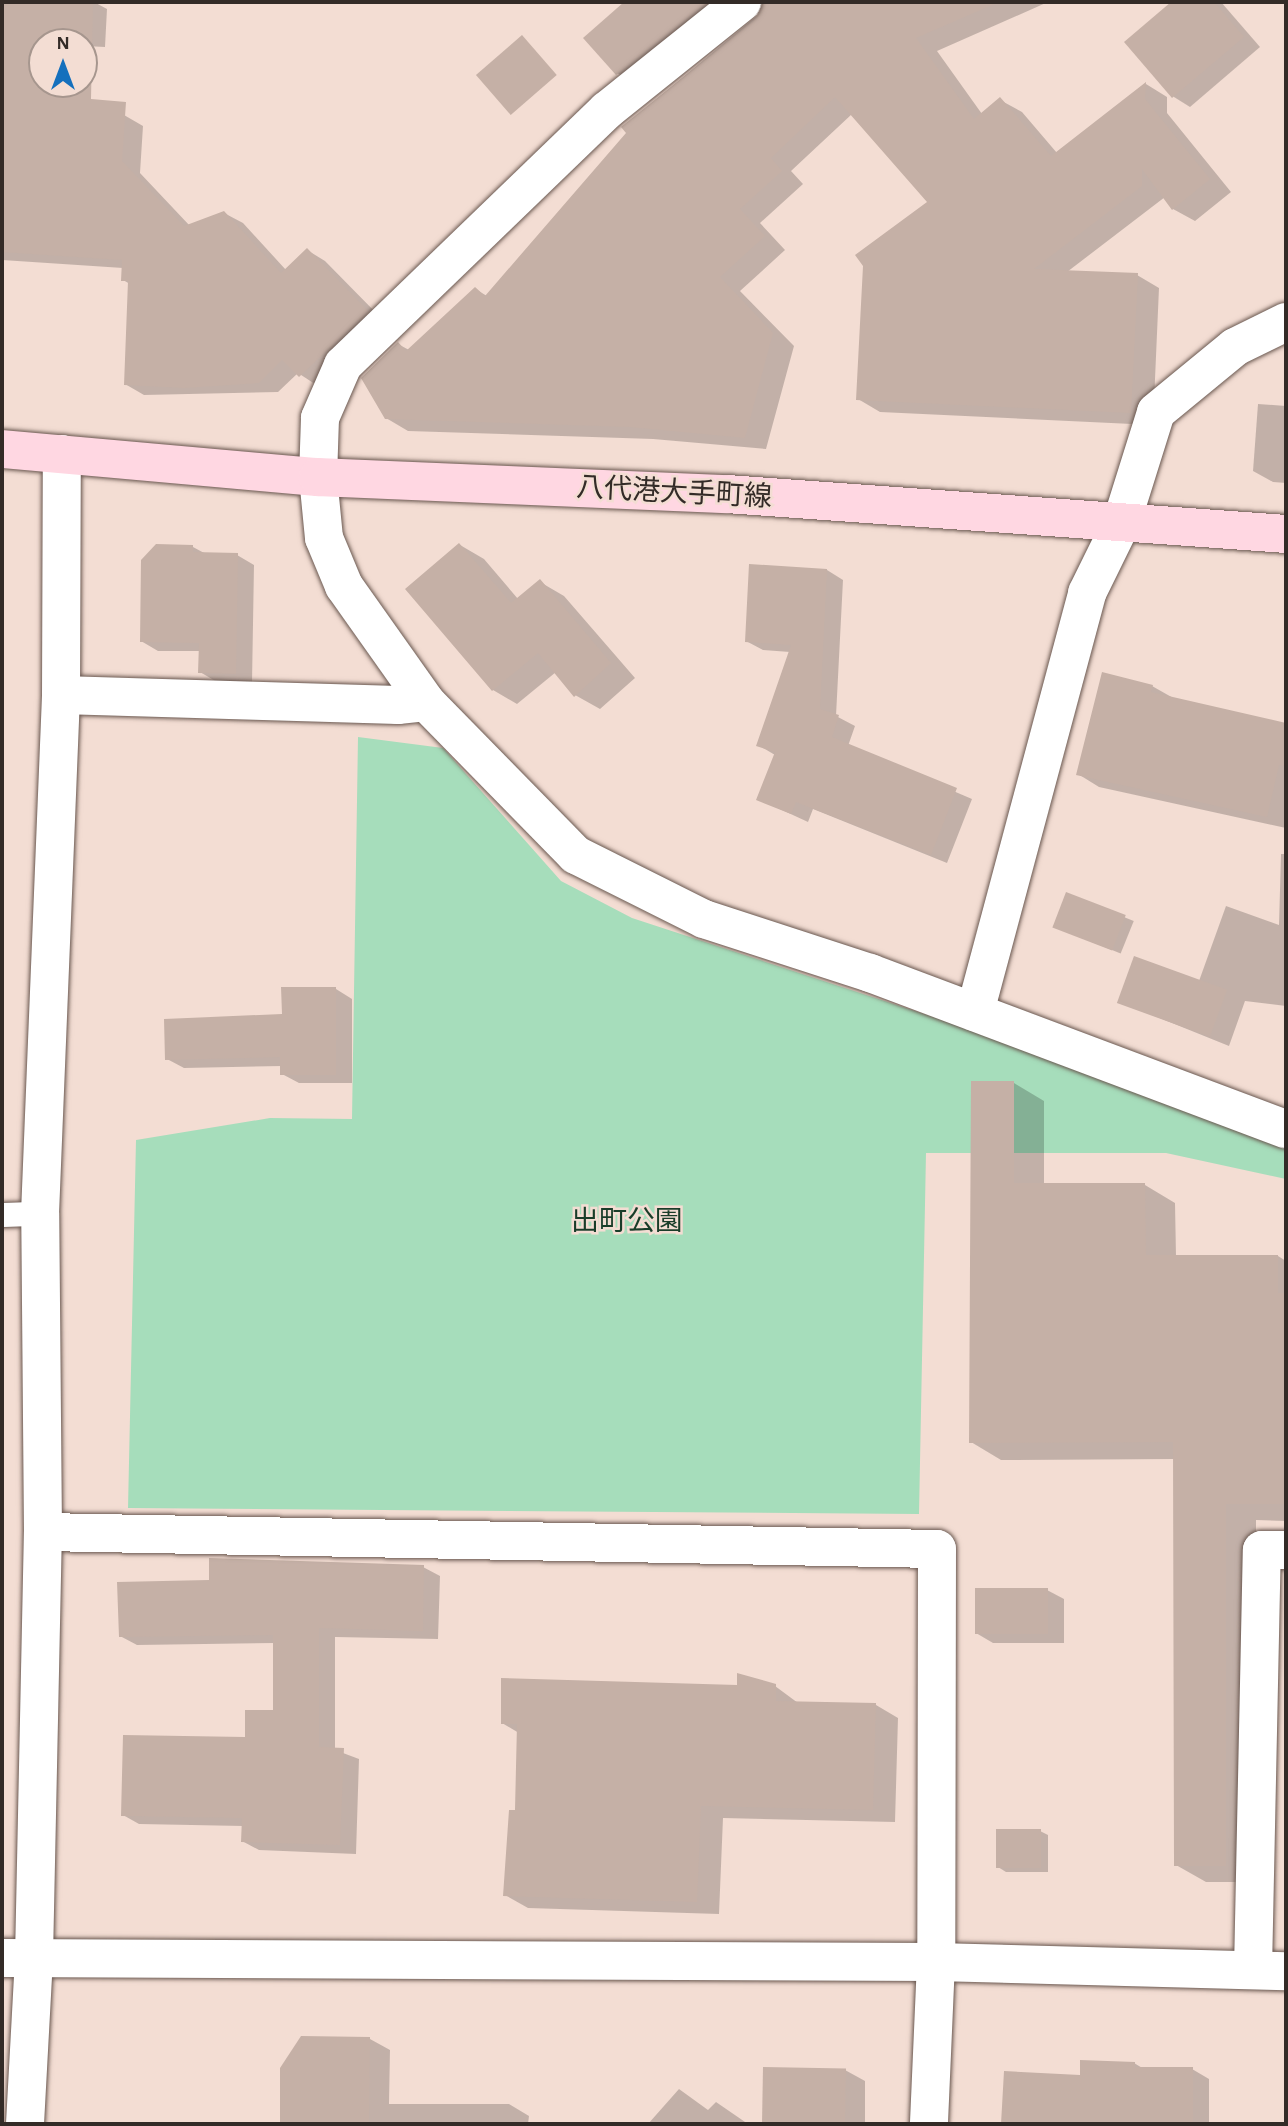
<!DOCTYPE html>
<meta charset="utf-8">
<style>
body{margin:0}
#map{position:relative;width:1288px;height:2126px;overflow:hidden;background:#f3ddd3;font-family:"Alegreya Sans","Noto Sans JP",sans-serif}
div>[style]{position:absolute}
.green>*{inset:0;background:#a6ddbb}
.shadow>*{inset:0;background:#0003;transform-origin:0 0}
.building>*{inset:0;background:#c5b0a6;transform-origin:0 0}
.roads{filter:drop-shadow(0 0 2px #69574f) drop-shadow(0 0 2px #69574f)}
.service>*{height:24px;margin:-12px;padding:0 12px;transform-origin:12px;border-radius:12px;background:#fff}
.minor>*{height:38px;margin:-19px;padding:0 19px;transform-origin:19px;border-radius:19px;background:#fff}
.tertiary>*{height:38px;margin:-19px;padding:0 19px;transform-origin:19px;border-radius:19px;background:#fff}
.secondary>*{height:38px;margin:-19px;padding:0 19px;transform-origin:19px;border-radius:19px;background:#ffd7e2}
span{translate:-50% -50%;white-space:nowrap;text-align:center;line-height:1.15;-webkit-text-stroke:5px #f3ddd3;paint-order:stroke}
.street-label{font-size:28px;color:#332b27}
.park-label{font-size:28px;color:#193d29}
.frame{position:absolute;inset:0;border:4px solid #332b27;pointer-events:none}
.north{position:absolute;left:28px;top:28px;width:70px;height:70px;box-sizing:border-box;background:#f3ddd3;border:2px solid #a6968e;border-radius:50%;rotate:0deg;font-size:19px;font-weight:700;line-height:28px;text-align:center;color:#332b27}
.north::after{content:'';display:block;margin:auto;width:24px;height:32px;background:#1470bd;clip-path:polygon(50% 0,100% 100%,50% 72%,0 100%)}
</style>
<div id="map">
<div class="green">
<i style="clip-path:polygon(358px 737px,443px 748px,561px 881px,632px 918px,970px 1029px,1286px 1145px,1286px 1179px,1166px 1153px,926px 1153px,919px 1514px,128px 1508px,136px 1140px,270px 1118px,352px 1119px)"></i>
</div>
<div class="shadow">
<i style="clip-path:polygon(53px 2px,94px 2px,107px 9px,105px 47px,84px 46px,84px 42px,42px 45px,22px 38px)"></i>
<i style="clip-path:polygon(627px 2px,744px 2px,639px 86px,617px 73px,585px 38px)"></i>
<i style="clip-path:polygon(763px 2px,1048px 2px,937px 51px,982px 114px,1000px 100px,1022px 112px,1057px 153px,1146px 84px,1167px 97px,1167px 113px,1231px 192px,1195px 221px,1173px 209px,1165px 197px,1067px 272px,1137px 275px,1159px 288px,1153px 425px,880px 412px,858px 399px,929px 203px,852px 114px,791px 171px,803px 184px,760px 223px,785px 250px,740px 291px,794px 346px,766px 449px,653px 439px,408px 431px,386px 418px,398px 344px,409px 350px,475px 289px,487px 296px,628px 132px,623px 127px,764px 10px)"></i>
<i style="clip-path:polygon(1174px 2px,1221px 2px,1260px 47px,1190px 107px,1174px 97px,1126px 43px)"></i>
<i style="clip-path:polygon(2px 113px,124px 115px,143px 126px,140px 173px,190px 226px,224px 213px,243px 223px,286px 270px,307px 250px,325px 261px,385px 322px,318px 386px,298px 373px,278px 392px,144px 395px,125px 384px,130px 284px,123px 280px,123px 268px,2px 260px)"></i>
<i style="clip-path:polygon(1258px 404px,1286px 406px,1286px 483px,1273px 482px,1253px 471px)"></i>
<i style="clip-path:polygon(460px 545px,484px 559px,518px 599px,540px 582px,564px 596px,635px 678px,600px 709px,575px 695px,556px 672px,517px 704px,493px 690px)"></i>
<i style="clip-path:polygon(193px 547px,206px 554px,237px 555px,254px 565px,252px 683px,217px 682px,200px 672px,200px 651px,158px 651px,141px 641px)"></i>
<i style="clip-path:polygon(750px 566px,827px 570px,843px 580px,836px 716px,855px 726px,848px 746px,972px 799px,947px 863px,813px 809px,808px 822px,758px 799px,775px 755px,758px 745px,790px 652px,763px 650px,746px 641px)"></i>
<i style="clip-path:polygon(1152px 686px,1175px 699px,1286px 725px,1286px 828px,1099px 787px,1078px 774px)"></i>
<i style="clip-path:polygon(1281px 854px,1286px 854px,1286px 1006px,1245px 1001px,1229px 1046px,1120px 1002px,1199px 981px,1226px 906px,1279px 925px)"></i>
<i style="left:1067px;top:894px;width:72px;height:35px;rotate:22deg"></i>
<i style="clip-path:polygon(336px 989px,352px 999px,352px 1083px,299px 1083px,282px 1074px,282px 1066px,184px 1068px,167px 1059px,283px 1016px)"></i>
<i style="clip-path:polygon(1014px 1083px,1044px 1101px,1044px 1185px,1145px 1185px,1175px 1203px,1176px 1256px,1278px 1256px,1286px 1261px,1286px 1521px,1256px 1520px,1256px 1882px,1206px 1882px,1176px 1865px,1175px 1459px,1001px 1460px,971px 1442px)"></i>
<i style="clip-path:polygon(423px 1567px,440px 1576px,438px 1639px,335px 1637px,335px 1750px,359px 1759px,356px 1854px,259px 1850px,242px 1841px,243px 1826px,139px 1824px,123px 1815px,247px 1739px,275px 1712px,275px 1643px,137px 1645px,120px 1636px,211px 1582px)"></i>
<i style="clip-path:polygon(1047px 1590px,1064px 1599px,1064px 1643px,993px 1643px,976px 1633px)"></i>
<i style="clip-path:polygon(775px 1686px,798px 1703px,876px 1705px,898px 1718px,895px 1822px,723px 1818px,719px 1914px,528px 1908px,505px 1895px,517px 1812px,519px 1733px,502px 1723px,738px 1687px)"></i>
<i style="clip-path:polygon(1040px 1831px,1048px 1835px,1048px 1872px,1006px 1872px,998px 1867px)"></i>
<i style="clip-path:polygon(370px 2039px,390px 2050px,389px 2104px,509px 2104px,529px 2116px,528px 2124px,282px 2124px,282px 2069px)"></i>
<i style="clip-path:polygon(1134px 2063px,1144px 2069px,1192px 2069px,1209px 2079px,1209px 2124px,1003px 2124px,1006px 2073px,1082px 2077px)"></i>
<i style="clip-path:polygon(765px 2069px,845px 2070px,865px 2081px,865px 2124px,764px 2124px)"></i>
<i style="clip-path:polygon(679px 2089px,708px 2110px,716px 2102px,748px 2124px,648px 2124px)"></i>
</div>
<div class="building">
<i style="clip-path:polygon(evenodd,2px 2px,93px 2px,91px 99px,126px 102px,122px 161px,184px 226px,224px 211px,281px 273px,307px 248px,368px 311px,299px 377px,282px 360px,259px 383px,185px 388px,124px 385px,128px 281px,121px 281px,122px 260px,2px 252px,2px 2px,42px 42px,84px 42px,84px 84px,42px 84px,42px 42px)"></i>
<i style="clip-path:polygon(624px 2px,707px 2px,616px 75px,583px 38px)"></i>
<i style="clip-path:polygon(763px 2px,999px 2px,916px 38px,974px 119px,1000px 97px,1051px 156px,1146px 82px,1145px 99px,1210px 179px,1172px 210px,1142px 169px,1142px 186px,1034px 269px,1138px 273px,1131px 413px,856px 400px,863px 266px,855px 255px,927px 202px,835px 97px,771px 158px,782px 171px,740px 209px,765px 236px,720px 277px,773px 333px,745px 438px,630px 427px,385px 419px,361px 378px,398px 342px,406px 351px,475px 287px,485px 296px,626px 133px,621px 127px,756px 19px)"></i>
<i style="clip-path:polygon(1171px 2px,1214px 2px,1244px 37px,1172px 98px,1124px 42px)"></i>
<i style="left:522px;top:35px;width:53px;height:61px;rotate:49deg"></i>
<i style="clip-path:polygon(459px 543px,511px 603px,540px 579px,611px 663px,574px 697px,538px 653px,492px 691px,405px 589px)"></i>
<i style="clip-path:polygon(156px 544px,193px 545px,193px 552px,238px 553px,236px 674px,198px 673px,199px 643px,140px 642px,141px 560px)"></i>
<i style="clip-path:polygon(749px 564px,827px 569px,820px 709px,839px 715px,832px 737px,957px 788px,931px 855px,796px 802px,791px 814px,756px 800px,775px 752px,756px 746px,791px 645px,745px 642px)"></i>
<i style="clip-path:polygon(1102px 672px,1153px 685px,1151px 692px,1286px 723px,1286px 766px,1279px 765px,1267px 817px,1076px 775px)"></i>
<i style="left:1066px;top:892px;width:64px;height:38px;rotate:21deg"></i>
<i style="left:1134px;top:956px;width:99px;height:50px;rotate:20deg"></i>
<i style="clip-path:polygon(281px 987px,336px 987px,336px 1075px,280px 1075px,280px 1057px,165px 1060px,164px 1019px,282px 1014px)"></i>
<i style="clip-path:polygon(971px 1081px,1014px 1081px,1014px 1183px,1145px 1183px,1146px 1255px,1278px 1255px,1278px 1293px,1286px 1293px,1286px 1504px,1226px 1504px,1226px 1866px,1174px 1866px,1173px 1442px,969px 1443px)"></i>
<i style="clip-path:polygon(209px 1558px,424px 1565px,423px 1631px,319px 1628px,319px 1747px,344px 1748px,340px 1845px,241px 1842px,242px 1818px,121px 1816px,123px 1735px,245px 1737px,245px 1710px,273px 1710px,273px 1635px,119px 1637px,117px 1582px,209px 1580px)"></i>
<i style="left:975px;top:1588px;width:73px;height:46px"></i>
<i style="clip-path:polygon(737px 1673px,776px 1684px,776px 1701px,876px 1703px,873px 1810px,701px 1806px,697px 1902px,503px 1896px,509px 1810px,515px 1810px,517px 1724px,501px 1724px,501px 1678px,737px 1685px)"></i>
<i style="left:996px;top:1829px;width:45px;height:39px"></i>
<i style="clip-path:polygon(301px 2036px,370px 2037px,369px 2124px,280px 2124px,280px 2068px)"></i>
<i style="clip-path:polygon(1080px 2060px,1135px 2062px,1135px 2067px,1193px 2067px,1193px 2124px,1001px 2124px,1004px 2071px,1080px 2075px)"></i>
<i style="left:763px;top:2067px;width:83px;height:57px;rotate:1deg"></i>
</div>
<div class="roads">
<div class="service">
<i style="left:2px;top:1215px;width:38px;rotate:-2deg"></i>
</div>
<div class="minor">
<i style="left:742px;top:2px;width:173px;rotate:141.3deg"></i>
<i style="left:607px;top:110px;width:367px;rotate:136deg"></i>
<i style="left:343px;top:365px;width:58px;rotate:113.5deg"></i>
<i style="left:320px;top:418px;width:59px;rotate:91.9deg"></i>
<i style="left:318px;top:477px;width:61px;rotate:84.4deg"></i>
<i style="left:324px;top:538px;width:52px;rotate:67.4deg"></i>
<i style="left:344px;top:586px;width:142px;rotate:54.7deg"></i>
<i style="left:426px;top:702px;width:214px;rotate:45.6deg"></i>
<i style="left:576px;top:855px;width:143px;rotate:26.6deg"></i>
<i style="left:704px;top:919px;width:175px;rotate:18deg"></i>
<i style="left:870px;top:973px;width:444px;rotate:20.6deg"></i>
<i style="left:61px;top:695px;width:337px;rotate:1.7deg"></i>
<i style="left:398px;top:705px;width:28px;rotate:-6deg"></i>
<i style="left:975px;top:1012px;width:434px;rotate:-75deg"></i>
<i style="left:1087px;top:593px;width:77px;rotate:-63.8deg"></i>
<i style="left:1121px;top:524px;width:117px;rotate:-72.6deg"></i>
<i style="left:1156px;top:412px;width:102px;rotate:-39.4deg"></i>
<i style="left:1235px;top:347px;width:57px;rotate:-26.1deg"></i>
<i style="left:43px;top:1532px;width:894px;rotate:1.09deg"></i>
<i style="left:937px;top:1549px;width:413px;rotate:90.1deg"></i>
<i style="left:936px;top:1962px;width:162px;rotate:92.5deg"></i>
</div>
<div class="tertiary">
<i style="left:2px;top:1958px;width:934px;rotate:0.25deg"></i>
<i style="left:936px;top:1962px;width:350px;rotate:1.5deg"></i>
<i style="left:1253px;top:1970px;width:420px;rotate:-88.8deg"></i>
<i style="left:1262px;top:1550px;width:24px"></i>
<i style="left:25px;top:2124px;width:166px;rotate:-86.9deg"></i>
<i style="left:34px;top:1958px;width:426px;rotate:-88.8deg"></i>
<i style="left:43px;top:1532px;width:318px;rotate:-90.5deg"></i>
<i style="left:40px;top:1214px;width:519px;rotate:-87.68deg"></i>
<i style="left:61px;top:695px;width:241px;rotate:-89.8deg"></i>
</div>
<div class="secondary">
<i style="left:2px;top:449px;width:317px;rotate:5.1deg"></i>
<i style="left:318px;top:477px;width:409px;rotate:2.4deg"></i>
<i style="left:727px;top:494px;width:560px;rotate:4.09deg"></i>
</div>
</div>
<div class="street-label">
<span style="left:674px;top:493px;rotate:3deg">八代港大手町線</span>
</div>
<div class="park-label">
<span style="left:627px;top:1222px">出町公園</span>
</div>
<div class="frame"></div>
<div class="north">N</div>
</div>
